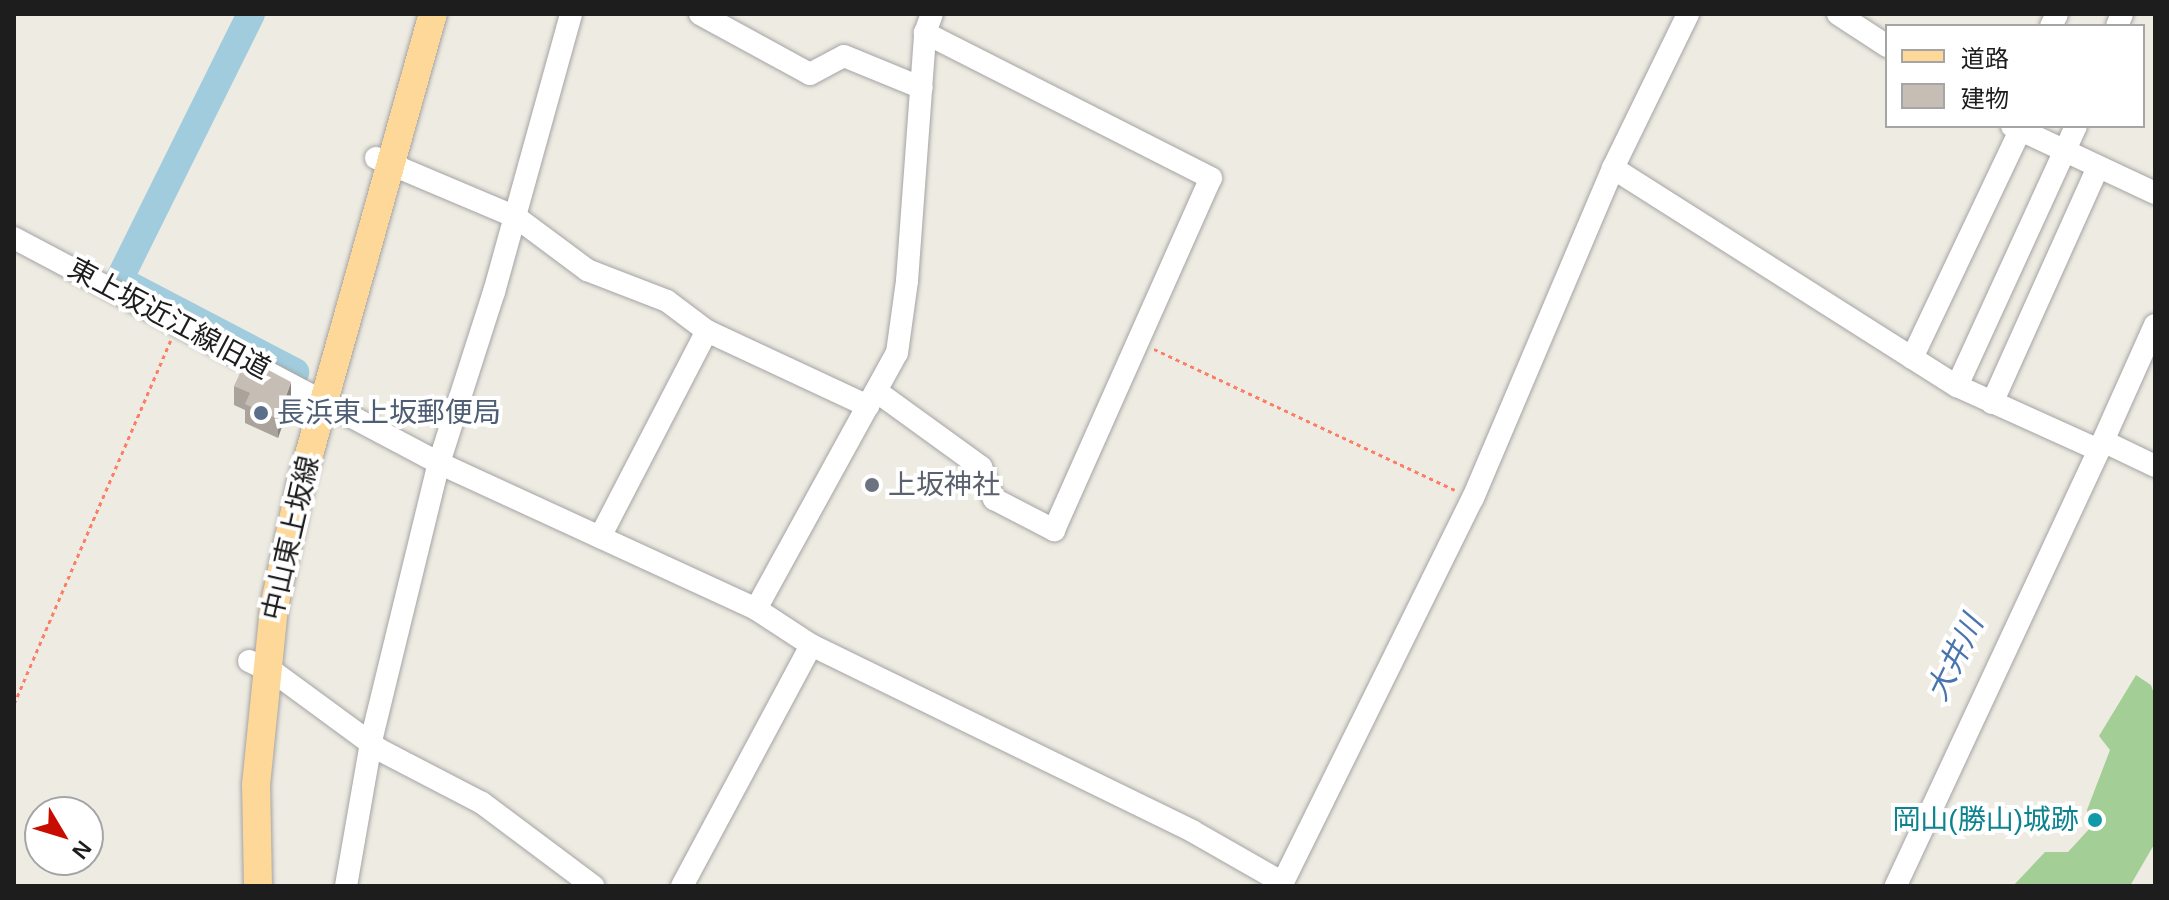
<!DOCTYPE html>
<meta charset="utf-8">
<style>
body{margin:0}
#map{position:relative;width:2169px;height:900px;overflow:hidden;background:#eeebe2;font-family:Helvetica,"Noto Sans JP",sans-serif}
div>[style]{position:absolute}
.forest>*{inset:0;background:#a3ce96}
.river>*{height:28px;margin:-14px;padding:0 14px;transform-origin:14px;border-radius:14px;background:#a1ccdd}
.path>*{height:3px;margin-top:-1.5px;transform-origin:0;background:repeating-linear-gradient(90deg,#fc7e66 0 4px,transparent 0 8px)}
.roads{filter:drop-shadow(0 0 2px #a4a4a4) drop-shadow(0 0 2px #a4a4a4)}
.minor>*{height:22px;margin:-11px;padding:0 11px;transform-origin:11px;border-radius:11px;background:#fff}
.major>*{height:28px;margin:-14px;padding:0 14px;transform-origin:14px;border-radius:14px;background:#fdd898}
.wall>*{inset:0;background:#aaa39c}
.shaded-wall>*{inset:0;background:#8b857f}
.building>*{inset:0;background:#c6beb5}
.dots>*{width:22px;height:22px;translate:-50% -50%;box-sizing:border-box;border:4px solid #fff;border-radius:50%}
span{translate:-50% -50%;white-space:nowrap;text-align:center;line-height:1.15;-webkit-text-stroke:8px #fff;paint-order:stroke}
.street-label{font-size:28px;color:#1d1d1d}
.service-label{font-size:28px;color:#4e5e75}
.left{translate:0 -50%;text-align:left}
.worship-label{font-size:28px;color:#5b616d}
.culture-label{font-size:28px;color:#0d838f}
.right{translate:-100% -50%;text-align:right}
.water-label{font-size:30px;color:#4875ad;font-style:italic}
.frame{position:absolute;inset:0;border:16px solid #1d1d1d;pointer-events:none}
.legend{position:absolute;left:1885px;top:24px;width:260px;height:104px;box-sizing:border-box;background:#fff;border:2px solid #a5a5a5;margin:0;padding:10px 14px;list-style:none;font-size:24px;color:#1d1d1d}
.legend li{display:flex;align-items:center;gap:16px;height:40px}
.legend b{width:40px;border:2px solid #a5a5a5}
.north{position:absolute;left:24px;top:796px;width:80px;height:80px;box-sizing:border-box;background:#fff;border:2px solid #a5a5a5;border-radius:50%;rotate:128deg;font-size:22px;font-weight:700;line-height:32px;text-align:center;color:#1d1d1d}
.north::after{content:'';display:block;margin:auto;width:28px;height:36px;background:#c90c00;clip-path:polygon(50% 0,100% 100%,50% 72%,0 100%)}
</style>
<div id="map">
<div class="forest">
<i style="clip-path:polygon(2136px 675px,2151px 685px,2155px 697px,2155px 843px,2130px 886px,2013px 886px,2045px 852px,2068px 852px,2090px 828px,2087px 810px,2110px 750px,2099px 736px)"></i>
</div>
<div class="river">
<i style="left:251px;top:14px;width:297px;rotate:116.4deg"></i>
<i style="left:119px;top:280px;width:199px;rotate:27.6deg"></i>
</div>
<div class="path">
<i style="left:1154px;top:349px;width:332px;rotate:25.1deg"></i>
<i style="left:14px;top:704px;width:396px;rotate:-66.7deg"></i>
</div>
<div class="roads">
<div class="minor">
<i style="left:700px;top:14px;width:125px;rotate:28.6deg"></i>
<i style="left:810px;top:74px;width:38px;rotate:-28deg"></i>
<i style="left:844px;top:56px;width:84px;rotate:22.3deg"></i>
<i style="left:1838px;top:14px;width:59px;rotate:33.1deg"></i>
<i style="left:2051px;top:26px;width:13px;rotate:-63deg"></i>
<i style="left:2117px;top:26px;width:13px;rotate:-67deg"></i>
<i style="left:2012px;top:126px;width:158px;rotate:25.1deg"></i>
<i style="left:376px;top:158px;width:152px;rotate:22.9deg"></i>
<i style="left:516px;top:217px;width:89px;rotate:36.7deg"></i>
<i style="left:587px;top:270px;width:86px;rotate:21.2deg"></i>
<i style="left:667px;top:301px;width:50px;rotate:36.9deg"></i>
<i style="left:1613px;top:168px;width:407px;rotate:32.4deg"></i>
<i style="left:1957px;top:386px;width:156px;rotate:24.3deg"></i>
<i style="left:2099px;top:450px;width:481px;rotate:115deg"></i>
<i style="left:14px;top:238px;width:481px;rotate:27.9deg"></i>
<i style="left:439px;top:463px;width:349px;rotate:24.7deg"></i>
<i style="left:756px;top:609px;width:66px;rotate:33.2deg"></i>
<i style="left:811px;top:645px;width:424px;rotate:26deg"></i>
<i style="left:1192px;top:831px;width:105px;rotate:29.7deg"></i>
<i style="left:1912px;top:358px;width:251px;rotate:-64.6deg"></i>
<i style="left:1957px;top:386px;width:286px;rotate:-65.4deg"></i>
<i style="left:876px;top:391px;width:130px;rotate:35.9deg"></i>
<i style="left:981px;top:467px;width:35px;rotate:68deg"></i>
<i style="left:994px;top:499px;width:68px;rotate:27.3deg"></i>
<i style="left:1054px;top:530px;width:385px;rotate:-66deg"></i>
<i style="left:1211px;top:178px;width:321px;rotate:-153.1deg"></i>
<i style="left:1992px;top:403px;width:259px;rotate:-65.8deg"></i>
<i style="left:2103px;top:441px;width:58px;rotate:25.7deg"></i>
<i style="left:2099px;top:450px;width:137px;rotate:-65.9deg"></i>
<i style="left:600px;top:537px;width:232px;rotate:-62.6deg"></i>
<i style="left:707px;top:331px;width:178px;rotate:25deg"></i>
<i style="left:756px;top:609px;width:292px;rotate:-61.2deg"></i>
<i style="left:897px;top:353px;width:73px;rotate:-82.1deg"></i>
<i style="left:907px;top:281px;width:249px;rotate:-85.8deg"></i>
<i style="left:925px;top:33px;width:20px;rotate:-70deg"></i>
<i style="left:249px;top:661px;width:29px;rotate:25deg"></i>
<i style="left:275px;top:673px;width:130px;rotate:36.3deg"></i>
<i style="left:380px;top:750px;width:115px;rotate:27.5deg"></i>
<i style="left:482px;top:803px;width:139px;rotate:36.8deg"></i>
<i style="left:346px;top:886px;width:151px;rotate:-80.1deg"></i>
<i style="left:372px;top:737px;width:282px;rotate:-76.3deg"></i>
<i style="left:439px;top:463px;width:180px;rotate:-72.2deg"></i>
<i style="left:494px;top:292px;width:288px;rotate:-74.5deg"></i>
<i style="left:682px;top:886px;width:273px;rotate:-61.8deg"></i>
<i style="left:1281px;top:886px;width:433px;rotate:-63.7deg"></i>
<i style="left:1473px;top:498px;width:358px;rotate:-67deg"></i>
<i style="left:1613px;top:168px;width:171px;rotate:-64deg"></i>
</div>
<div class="major">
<i style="left:258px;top:886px;width:101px;rotate:-91.1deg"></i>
<i style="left:256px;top:785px;width:179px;rotate:-84.2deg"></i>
<i style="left:274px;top:607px;width:127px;rotate:-77.7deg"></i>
<i style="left:301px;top:483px;width:487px;rotate:-74.3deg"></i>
</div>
</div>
<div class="wall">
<i style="clip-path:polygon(234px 386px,291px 400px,278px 438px,245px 423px,245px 410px,234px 405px)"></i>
</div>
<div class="shaded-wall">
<i style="clip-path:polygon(291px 382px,291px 400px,278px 438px,278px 419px)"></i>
</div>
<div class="building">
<i style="clip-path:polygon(261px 366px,291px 382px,278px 419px,245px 404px,250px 393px,234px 386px,241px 371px,255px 378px)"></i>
</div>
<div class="dots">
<i style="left:261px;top:413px;background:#5c6f8a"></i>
<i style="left:872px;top:485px;background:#6b7280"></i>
<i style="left:2095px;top:820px;background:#0f9aa8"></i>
</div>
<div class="street-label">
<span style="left:169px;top:319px;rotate:28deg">東上坂近江線旧道</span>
<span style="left:291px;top:538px;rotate:-77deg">中山東上坂線</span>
</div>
<div class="service-label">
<span class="left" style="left:277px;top:413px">長浜東上坂郵便局</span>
</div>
<div class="worship-label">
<span class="left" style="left:888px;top:485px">上坂神社</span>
</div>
<div class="culture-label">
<span class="right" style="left:2079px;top:820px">岡山(勝山)城跡</span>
</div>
<div class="water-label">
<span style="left:1955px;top:658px;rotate:-64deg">大井川</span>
</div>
<div class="frame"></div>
<ul class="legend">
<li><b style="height:10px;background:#fdd898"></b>道路</li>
<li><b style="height:22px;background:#c6beb5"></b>建物</li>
</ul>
<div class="north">N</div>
</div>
